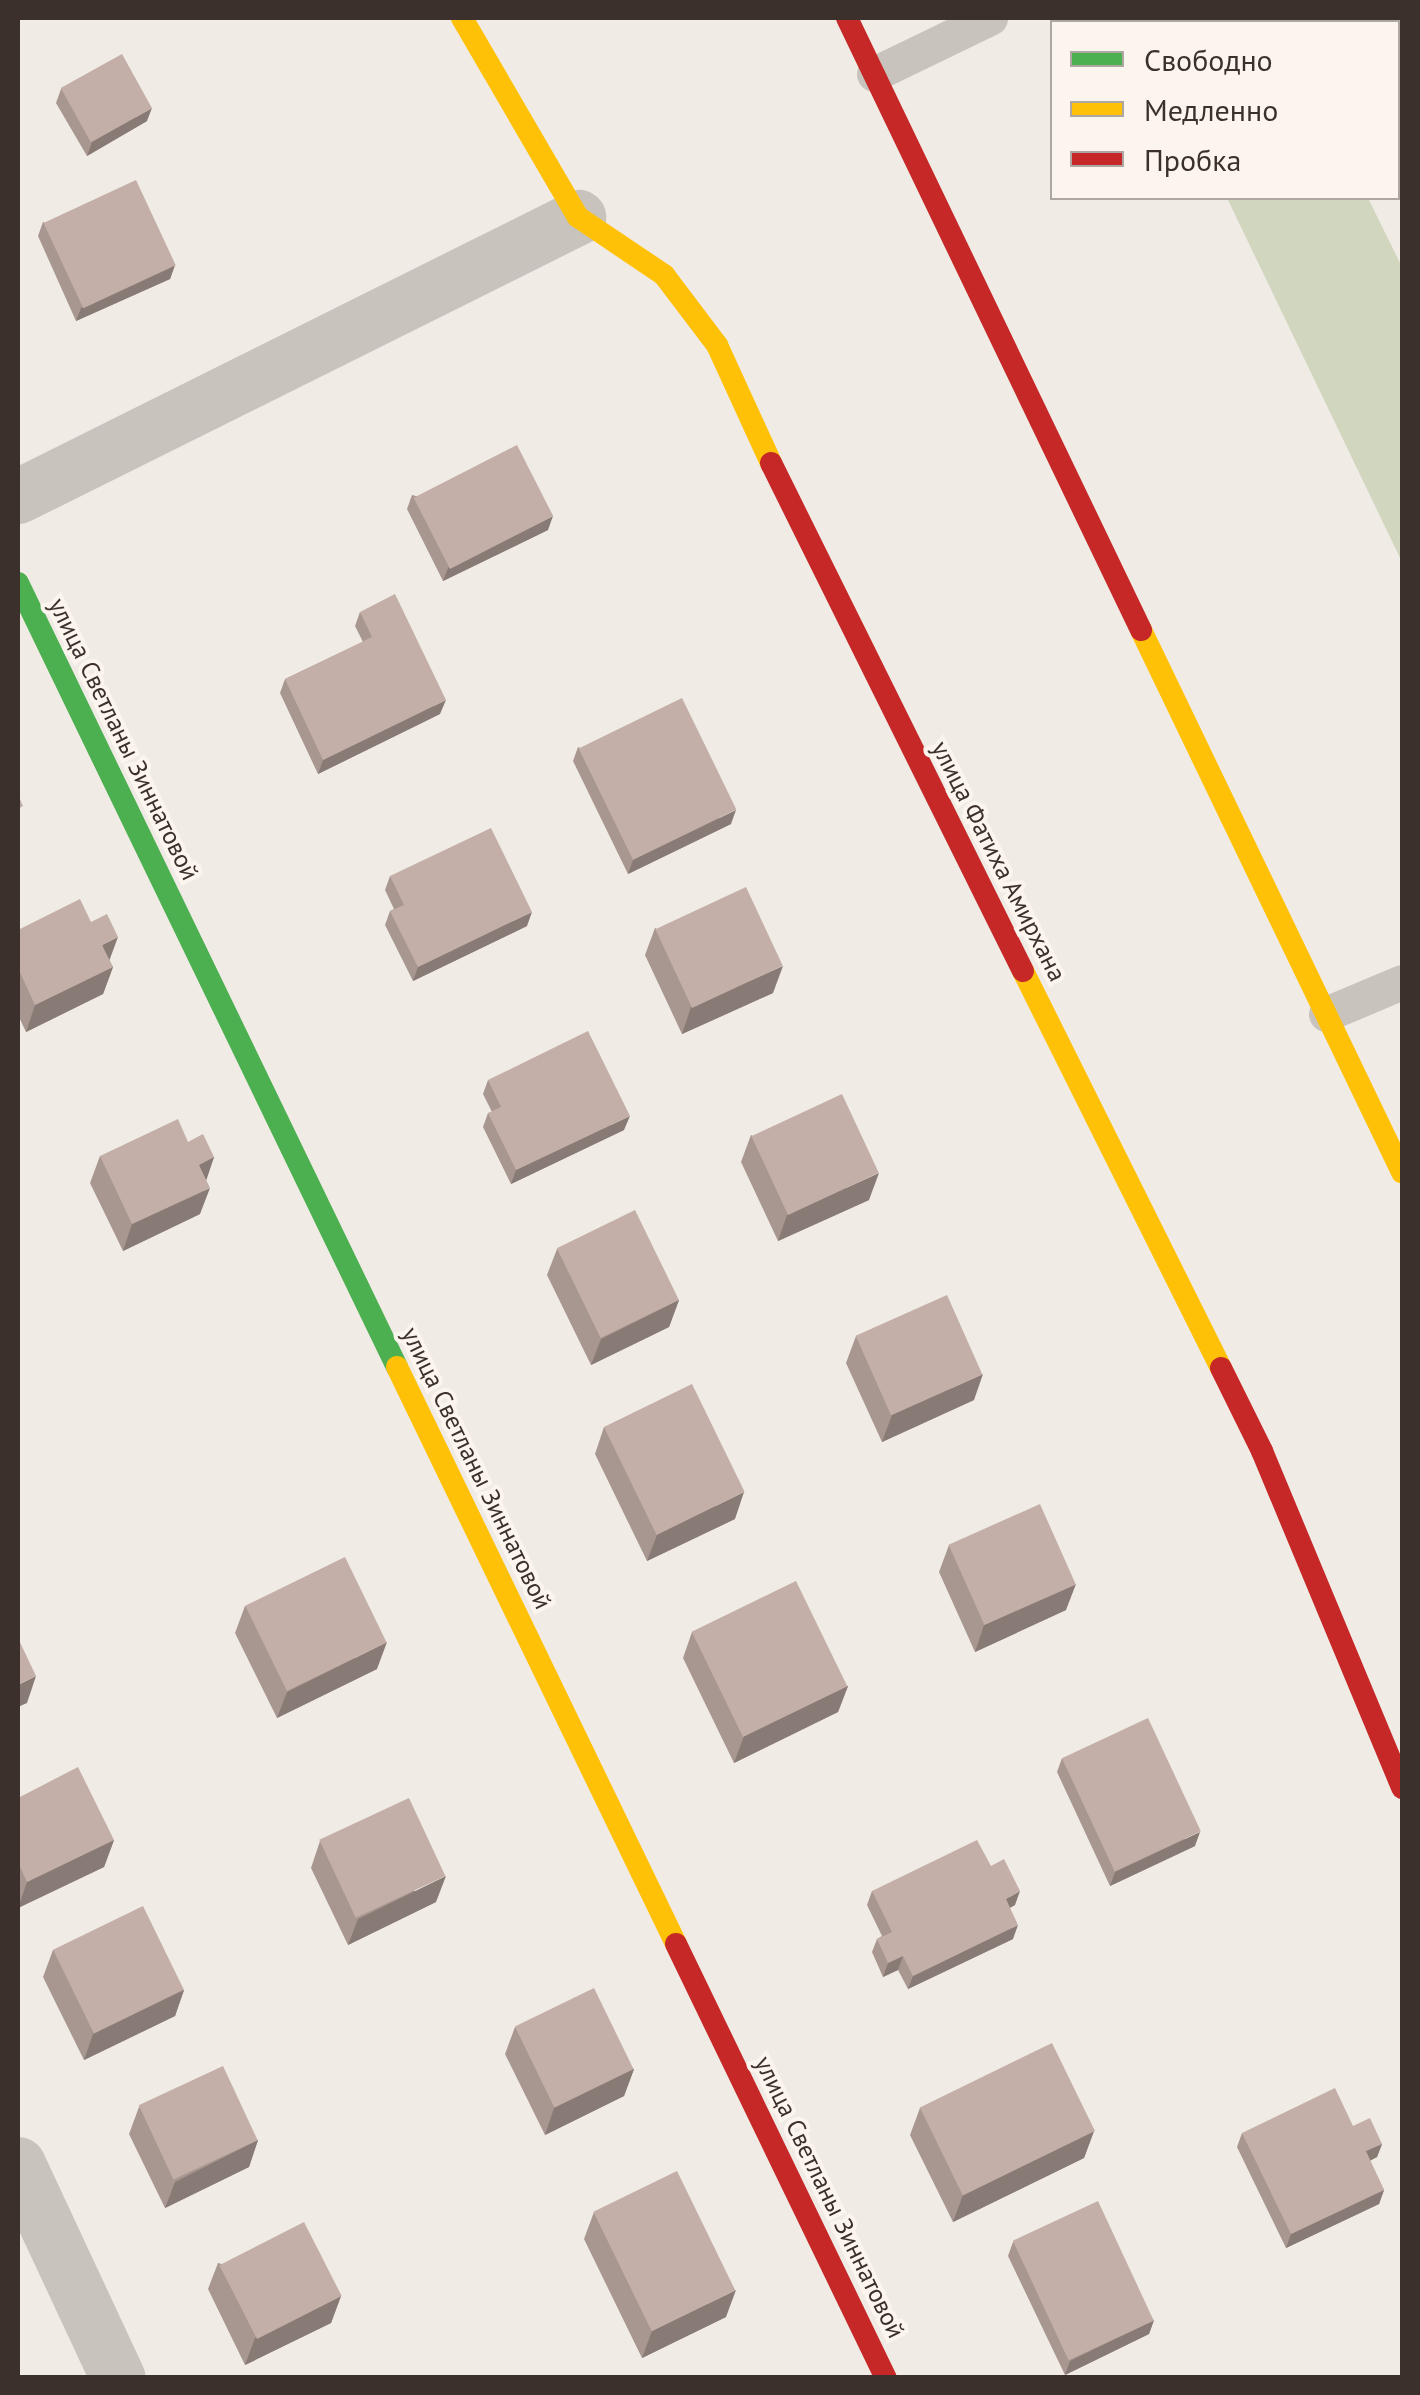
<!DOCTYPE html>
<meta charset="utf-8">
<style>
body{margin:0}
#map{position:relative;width:1420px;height:2395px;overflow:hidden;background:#f0ebe5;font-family:"PT Sans",sans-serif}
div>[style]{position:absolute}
.green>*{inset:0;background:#d1d6bf}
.lane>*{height:35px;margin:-17.5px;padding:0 17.5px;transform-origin:17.5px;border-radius:17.5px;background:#c9c3be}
.street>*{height:55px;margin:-27.5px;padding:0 27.5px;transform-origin:27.5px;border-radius:27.5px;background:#c9c3be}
.fast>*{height:22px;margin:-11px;padding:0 11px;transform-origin:11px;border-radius:11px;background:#4caf50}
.slow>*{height:22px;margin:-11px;padding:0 11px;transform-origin:11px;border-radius:11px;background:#ffc107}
.jam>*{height:22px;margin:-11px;padding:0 11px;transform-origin:11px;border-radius:11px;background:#c62828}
.wall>*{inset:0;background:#a89690}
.shaded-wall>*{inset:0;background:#887a75}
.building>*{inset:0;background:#c3afa7;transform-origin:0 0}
span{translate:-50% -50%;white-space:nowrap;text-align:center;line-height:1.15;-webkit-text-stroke:8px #fbf5ee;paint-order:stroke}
.street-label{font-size:25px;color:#3b302b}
.frame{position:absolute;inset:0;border:20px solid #3b302b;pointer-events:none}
.legend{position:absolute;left:1050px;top:20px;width:350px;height:180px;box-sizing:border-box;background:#fbf5ee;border:2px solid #aea6a0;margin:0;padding:12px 18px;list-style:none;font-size:30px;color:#3b302b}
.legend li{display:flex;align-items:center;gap:20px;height:50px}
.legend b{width:50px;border:2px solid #aea6a0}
</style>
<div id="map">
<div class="green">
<i style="clip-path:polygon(1227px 198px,1368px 198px,1402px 267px,1402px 562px)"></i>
</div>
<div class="lane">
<i style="left:874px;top:74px;width:129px;rotate:-25.8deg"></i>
<i style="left:1326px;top:1014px;width:82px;rotate:-22.8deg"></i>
</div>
<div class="street">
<i style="left:18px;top:496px;width:626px;rotate:-26.48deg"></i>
<i style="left:18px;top:2164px;width:236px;rotate:65deg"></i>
</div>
<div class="fast">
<i style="left:18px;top:583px;width:871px;rotate:64.2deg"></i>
</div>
<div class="slow">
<i style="left:462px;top:18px;width:230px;rotate:59.8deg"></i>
<i style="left:578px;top:217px;width:104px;rotate:34deg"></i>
<i style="left:664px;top:275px;width:88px;rotate:52.9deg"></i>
<i style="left:717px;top:345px;width:130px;rotate:65.4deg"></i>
<i style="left:1141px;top:630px;width:602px;rotate:64.29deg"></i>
<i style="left:1023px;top:971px;width:444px;rotate:63.5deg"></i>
<i style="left:397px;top:1367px;width:641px;rotate:64.19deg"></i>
</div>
<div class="jam">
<i style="left:847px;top:18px;width:679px;rotate:64.34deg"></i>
<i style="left:771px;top:463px;width:567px;rotate:63.62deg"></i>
<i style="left:1221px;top:1368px;width:93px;rotate:63.7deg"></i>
<i style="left:1262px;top:1451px;width:365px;rotate:67.4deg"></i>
<i style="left:676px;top:1944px;width:482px;rotate:64.2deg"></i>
</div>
<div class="wall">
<i style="clip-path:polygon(1347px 18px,1402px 18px,1402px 132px,1398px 122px,1398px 22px,1350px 22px)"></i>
<i style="clip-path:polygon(61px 89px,147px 121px,87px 156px,56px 103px)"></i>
<i style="clip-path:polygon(43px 222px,175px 265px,170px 279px,76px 321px,38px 236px)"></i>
<i style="clip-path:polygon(412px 495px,548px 530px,443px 581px,407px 509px)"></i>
<i style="clip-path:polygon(360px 612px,440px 714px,318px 774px,280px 693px,285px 679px,363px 642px,355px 626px)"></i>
<i style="clip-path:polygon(578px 747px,731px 824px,628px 874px,573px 761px)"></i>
<i style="clip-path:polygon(390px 876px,527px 926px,413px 981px,385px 925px,390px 911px,394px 909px,385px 890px)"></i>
<i style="clip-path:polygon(655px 928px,773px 993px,682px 1034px,645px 955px)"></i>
<i style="clip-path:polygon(18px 930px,109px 960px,113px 967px,103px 994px,26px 1032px,18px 1015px)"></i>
<i style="clip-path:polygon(488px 1080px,624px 1130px,511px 1184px,483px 1127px,488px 1113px,492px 1112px,483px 1094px)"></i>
<i style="clip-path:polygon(751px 1135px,869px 1200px,778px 1241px,741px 1162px)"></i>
<i style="clip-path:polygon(100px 1156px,214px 1157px,206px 1180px,200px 1214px,123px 1251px,90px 1183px)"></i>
<i style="clip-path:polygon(557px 1249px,679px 1300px,669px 1327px,591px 1365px,547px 1275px)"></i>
<i style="clip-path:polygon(856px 1336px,974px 1400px,882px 1442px,846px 1363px)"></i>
<i style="clip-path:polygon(604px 1427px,735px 1519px,647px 1561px,595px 1454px)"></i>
<i style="clip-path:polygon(949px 1545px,1066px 1610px,975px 1652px,939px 1572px)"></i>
<i style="clip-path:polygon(245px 1606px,377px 1669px,277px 1718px,235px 1633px)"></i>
<i style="clip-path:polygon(692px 1632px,848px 1686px,838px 1712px,734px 1763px,683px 1658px)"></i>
<i style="clip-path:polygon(1062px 1758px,1195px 1846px,1110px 1886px,1057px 1772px)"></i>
<i style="clip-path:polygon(18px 1798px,114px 1840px,104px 1867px,18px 1908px)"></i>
<i style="clip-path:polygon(320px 1841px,436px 1902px,348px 1945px,311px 1868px)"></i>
<i style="clip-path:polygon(991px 1866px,1015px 1905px,1010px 1908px,1013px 1939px,908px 1989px,898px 1970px,883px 1977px,872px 1952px,877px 1939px,882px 1936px,867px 1905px,872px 1891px)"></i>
<i style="clip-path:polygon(53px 1950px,184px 1990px,175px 2016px,84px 2060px,43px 1977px)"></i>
<i style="clip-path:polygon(515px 2027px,634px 2069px,624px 2096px,545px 2135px,505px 2054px)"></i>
<i style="clip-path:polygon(139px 2107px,258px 2140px,249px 2167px,165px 2208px,129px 2134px)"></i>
<i style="clip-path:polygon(920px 2108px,1094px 2131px,1084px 2158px,953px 2222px,910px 2135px)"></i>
<i style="clip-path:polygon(1353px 2126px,1382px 2144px,1377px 2157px,1370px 2161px,1384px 2190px,1379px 2204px,1286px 2248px,1237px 2147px,1242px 2133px)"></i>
<i style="clip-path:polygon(594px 2212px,726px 2317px,642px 2358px,584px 2239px)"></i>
<i style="clip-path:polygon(1013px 2242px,1154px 2320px,1149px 2334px,1065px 2375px,1008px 2256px)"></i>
<i style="clip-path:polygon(218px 2263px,341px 2296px,331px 2323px,245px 2365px,208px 2289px)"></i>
</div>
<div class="shaded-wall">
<i style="clip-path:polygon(152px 108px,147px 121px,87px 156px,92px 142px)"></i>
<i style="clip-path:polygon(175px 265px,170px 279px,76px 321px,81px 308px)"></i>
<i style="clip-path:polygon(553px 516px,548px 530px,443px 581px,448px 568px)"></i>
<i style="clip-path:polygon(446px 700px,440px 714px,318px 774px,323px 760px)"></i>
<i style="clip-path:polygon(736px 810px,731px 824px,628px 874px,633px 860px)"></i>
<i style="clip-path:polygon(532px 912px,527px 926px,413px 981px,418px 967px)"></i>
<i style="clip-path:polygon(118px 937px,108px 964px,102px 945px)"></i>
<i style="clip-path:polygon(783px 966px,773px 993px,682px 1034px,691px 1007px)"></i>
<i style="clip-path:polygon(113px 967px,103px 994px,26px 1032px,35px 1005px)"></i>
<i style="clip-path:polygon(630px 1116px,624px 1130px,511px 1184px,516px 1170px)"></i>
<i style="clip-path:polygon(214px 1157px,205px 1184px,199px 1165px)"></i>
<i style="clip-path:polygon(879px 1173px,869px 1200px,778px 1241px,787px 1215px)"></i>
<i style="clip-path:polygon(210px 1188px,200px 1214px,123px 1251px,132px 1224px)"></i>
<i style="clip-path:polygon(679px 1300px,669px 1327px,591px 1365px,601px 1339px)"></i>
<i style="clip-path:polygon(983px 1374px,974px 1400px,882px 1442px,892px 1415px)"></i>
<i style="clip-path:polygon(744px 1492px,735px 1519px,647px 1561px,657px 1535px)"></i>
<i style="clip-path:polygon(1076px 1584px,1066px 1610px,975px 1652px,984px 1625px)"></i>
<i style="clip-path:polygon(387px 1642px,377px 1669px,277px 1718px,287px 1692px)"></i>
<i style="clip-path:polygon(36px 1676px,27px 1703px,18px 1707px,18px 1685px)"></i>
<i style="clip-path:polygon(848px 1686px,838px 1712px,734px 1763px,744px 1736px)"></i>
<i style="clip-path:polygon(1200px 1832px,1195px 1846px,1110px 1886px,1115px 1872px)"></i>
<i style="clip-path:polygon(114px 1840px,104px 1867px,18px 1908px,27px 1882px)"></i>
<i style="clip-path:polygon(446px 1876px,436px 1902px,348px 1945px,358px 1919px)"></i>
<i style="clip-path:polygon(1020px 1891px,1015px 1905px,1001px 1912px,1006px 1899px)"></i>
<i style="clip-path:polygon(1018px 1925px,1013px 1939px,908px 1989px,913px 1976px)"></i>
<i style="clip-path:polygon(903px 1956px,898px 1970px,883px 1977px,888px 1963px)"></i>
<i style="clip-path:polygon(184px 1990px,175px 2016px,84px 2060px,93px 2034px)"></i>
<i style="clip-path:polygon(634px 2069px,624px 2096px,545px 2135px,554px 2108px)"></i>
<i style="clip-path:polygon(1094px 2131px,1084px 2158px,953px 2222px,963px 2195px)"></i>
<i style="clip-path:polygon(258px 2140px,249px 2167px,165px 2208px,175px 2182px)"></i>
<i style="clip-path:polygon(1382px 2144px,1377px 2157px,1360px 2165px,1366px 2151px)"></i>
<i style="clip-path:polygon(1384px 2190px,1379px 2204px,1286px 2248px,1291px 2234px)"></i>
<i style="clip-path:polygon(736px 2290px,726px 2317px,642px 2358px,652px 2331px)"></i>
<i style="clip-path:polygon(341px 2296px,331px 2323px,245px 2365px,255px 2338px)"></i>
<i style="clip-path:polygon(1154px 2320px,1149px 2334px,1065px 2375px,1070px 2361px)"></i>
</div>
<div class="building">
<i style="clip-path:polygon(1379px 18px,1402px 18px,1402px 66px,1398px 56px,1398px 22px,1381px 22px)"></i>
<i style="left:122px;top:54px;width:62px;height:70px;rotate:61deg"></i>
<i style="left:136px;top:180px;width:94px;height:102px;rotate:65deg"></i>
<i style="left:517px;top:445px;width:80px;height:116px;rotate:63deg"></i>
<i style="clip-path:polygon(395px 594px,446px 700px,323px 760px,285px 679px,372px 637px,360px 612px)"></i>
<i style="left:682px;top:698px;width:124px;height:115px;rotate:64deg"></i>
<i style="clip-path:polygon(18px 795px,23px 806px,18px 809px)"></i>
<i style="clip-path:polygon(491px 828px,532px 912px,418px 967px,390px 911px,404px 905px,390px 876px)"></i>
<i style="left:746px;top:887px;width:87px;height:100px;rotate:65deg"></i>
<i style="clip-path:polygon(80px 899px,91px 922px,107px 914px,118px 937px,102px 945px,113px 967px,35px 1005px,18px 968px,18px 930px)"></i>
<i style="clip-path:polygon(588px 1031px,630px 1116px,516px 1170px,488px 1113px,501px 1107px,488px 1080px)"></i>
<i style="left:842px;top:1094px;width:87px;height:100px;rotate:65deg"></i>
<i style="clip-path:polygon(178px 1119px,188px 1142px,203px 1134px,214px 1157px,199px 1165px,210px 1188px,132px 1224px,100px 1156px)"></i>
<i style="left:635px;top:1210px;width:100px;height:87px;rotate:64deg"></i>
<i style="left:947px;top:1295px;width:87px;height:100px;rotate:66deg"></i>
<i style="left:692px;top:1384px;width:120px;height:98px;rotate:64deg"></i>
<i style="left:1040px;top:1504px;width:88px;height:100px;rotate:66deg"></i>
<i style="left:345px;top:1557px;width:95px;height:111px;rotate:64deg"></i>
<i style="left:796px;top:1581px;width:117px;height:116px;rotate:64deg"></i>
<i style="clip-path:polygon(18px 1638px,36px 1676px,18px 1685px)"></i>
<i style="left:1148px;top:1718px;width:125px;height:95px;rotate:65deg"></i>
<i style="clip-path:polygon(78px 1767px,114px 1840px,27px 1882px,18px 1862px,18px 1798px)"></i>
<i style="left:409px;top:1798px;width:86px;height:99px;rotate:65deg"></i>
<i style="clip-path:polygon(977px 1840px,991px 1866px,1004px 1859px,1020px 1891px,1006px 1899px,1018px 1925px,913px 1976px,903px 1956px,888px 1963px,877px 1939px,892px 1932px,872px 1891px)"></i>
<i style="left:143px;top:1906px;width:93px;height:100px;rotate:64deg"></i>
<i style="left:594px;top:1988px;width:90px;height:88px;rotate:64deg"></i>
<i style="left:1052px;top:2043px;width:98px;height:147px;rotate:64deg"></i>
<i style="left:223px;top:2066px;width:82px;height:93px;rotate:65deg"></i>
<i style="clip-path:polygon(1335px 2088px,1353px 2126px,1370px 2118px,1382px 2144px,1366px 2151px,1384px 2190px,1291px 2234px,1242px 2133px)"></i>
<i style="left:677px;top:2171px;width:133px;height:93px;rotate:64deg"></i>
<i style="left:1098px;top:2201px;width:132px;height:94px;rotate:65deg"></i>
<i style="left:304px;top:2222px;width:83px;height:95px;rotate:63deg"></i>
</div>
<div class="street-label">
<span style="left:124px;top:739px;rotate:64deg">улица Светланы Зиннатовой</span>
<span style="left:999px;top:861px;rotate:63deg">улица Фатиха Амирхана</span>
<span style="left:477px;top:1468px;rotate:64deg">улица Светланы Зиннатовой</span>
<span style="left:830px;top:2197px;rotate:64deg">улица Светланы Зиннатовой</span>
</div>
<div class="frame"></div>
<ul class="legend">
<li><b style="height:12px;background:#4caf50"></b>Свободно</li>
<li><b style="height:12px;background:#ffc107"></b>Медленно</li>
<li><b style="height:12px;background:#c62828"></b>Пробка</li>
</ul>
</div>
